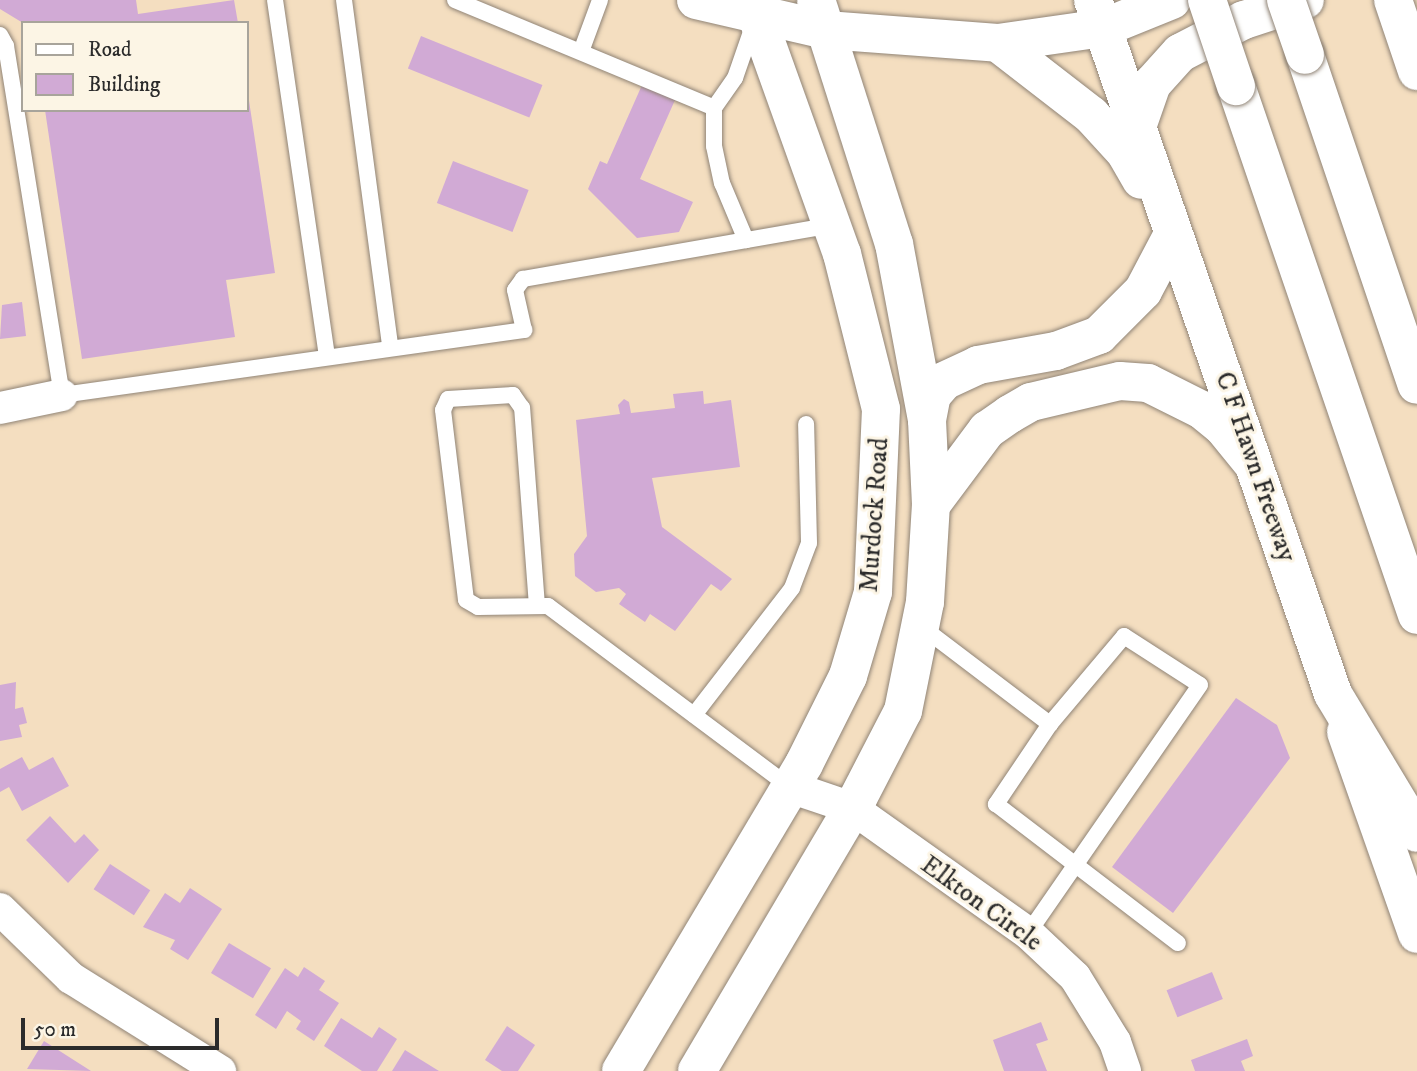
<!DOCTYPE html>
<style>
body{margin:0}
#map{position:relative;width:1417px;height:1071px;overflow:hidden;background:#f4dec0;font-family:"IM FELL DW Pica",serif}
div>[style]{position:absolute}
.building>*{inset:0;background:#d1aad5;transform-origin:0 0}
.roads{filter:drop-shadow(0 0 2px #908476) drop-shadow(0 0 2px #908476)}
.lane>*{height:16px;margin:-8px;padding:0 8px;transform-origin:8px;border-radius:8px;background:#fff}
.street>*{height:32px;margin:-16px;padding:0 16px;transform-origin:16px;border-radius:16px;background:#fff}
.secondary>*{height:38px;margin:-19px;padding:0 19px;transform-origin:19px;border-radius:19px;background:#fff}
.primary>*{height:38px;margin:-19px;padding:0 19px;transform-origin:19px;border-radius:19px;background:#fff}
.highway>*{height:38px;margin:-19px;padding:0 19px;transform-origin:19px;border-radius:19px;background:#fff}
.bridges{filter:drop-shadow(0 0 2px #908476) drop-shadow(0 0 2px #908476)}
.highway-bridge>*{height:38px;margin:-19px;padding:0 19px;transform-origin:19px;border-radius:19px;background:#fff}
span{translate:-50% -50%;white-space:nowrap;text-align:center;line-height:1.15;-webkit-text-stroke:6px #fcf5e5;paint-order:stroke}
.street-label{font-size:26px;color:#2b2b2b}
.legend{position:absolute;left:21px;top:21px;width:228px;height:91px;box-sizing:border-box;background:#fcf5e5;border:2px solid #a8a49b;margin:0;padding:9px 12px;list-style:none;font-size:21px;color:#2b2b2b}
.legend li{display:flex;align-items:center;gap:14px;height:35px}
.legend b{width:35px;border:2px solid #a8a49b}
.scale{position:absolute;left:21px;top:1018px;width:198px;height:32px;box-sizing:border-box;border:4px solid #2b2b2b;border-top:0;padding-left:9px;font-size:21px;line-height:24px;white-space:nowrap;color:#2b2b2b;-webkit-text-stroke:5px #fcf5e5;paint-order:stroke}
</style>
<div id="map">
<div class="building">
<i style="clip-path:polygon(0 0,136px 0,138px 14px,234px 0,238px 23px,23px 23px,0 9px)"></i>
<i style="left:421px;top:36px;width:131px;height:35px;rotate:22deg"></i>
<i style="clip-path:polygon(642px 85px,675px 100px,640px 179px,693px 202px,679px 232px,637px 238px,588px 189px,600px 161px,607px 164px)"></i>
<i style="clip-path:polygon(248px 94px,275px 273px,226px 280px,235px 337px,82px 359px,45px 110px,247px 110px)"></i>
<i style="left:453px;top:161px;width:81px;height:45px;rotate:21deg"></i>
<i style="clip-path:polygon(22px 302px,26px 336px,0 339px,2px 305px)"></i>
<i style="clip-path:polygon(703px 391px,704px 404px,731px 400px,740px 467px,652px 478px,662px 527px,732px 579px,721px 591px,711px 584px,675px 631px,650px 614px,645px 622px,619px 604px,626px 594px,619px 588px,596px 592px,575px 576px,574px 554px,587px 536px,576px 420px,620px 414px,618px 405px,624px 399px,629px 402px,631px 413px,675px 408px,673px 394px)"></i>
<i style="clip-path:polygon(16px 682px,15px 709px,23px 707px,27px 723px,19px 725px,22px 737px,0 741px,0 685px)"></i>
<i style="clip-path:polygon(1236px 698px,1277px 725px,1290px 758px,1173px 913px,1112px 867px)"></i>
<i style="clip-path:polygon(22px 757px,29px 770px,53px 757px,69px 786px,22px 811px,9px 787px,0 792px,0 769px)"></i>
<i style="clip-path:polygon(50px 816px,75px 843px,84px 834px,99px 850px,68px 883px,26px 840px)"></i>
<i style="left:110px;top:864px;width:48px;height:30px;rotate:33deg"></i>
<i style="clip-path:polygon(190px 888px,222px 909px,188px 960px,170px 949px,175px 940px,143px 927px,165px 893px,180px 903px)"></i>
<i style="left:229px;top:943px;width:49px;height:35px;rotate:31deg"></i>
<i style="clip-path:polygon(304px 967px,325px 981px,319px 990px,339px 1003px,314px 1041px,296px 1029px,301px 1021px,287px 1011px,276px 1029px,255px 1015px,285px 968px,298px 977px)"></i>
<i style="left:1212px;top:972px;width:29px;height:49px;rotate:68deg"></i>
<i style="clip-path:polygon(341px 1018px,372px 1038px,379px 1027px,397px 1039px,377px 1071px,362px 1071px,324px 1046px)"></i>
<i style="clip-path:polygon(1041px 1022px,1048px 1040px,1036px 1044px,1047px 1071px,1004px 1071px,993px 1040px)"></i>
<i style="clip-path:polygon(507px 1026px,535px 1045px,518px 1071px,502px 1071px,485px 1060px)"></i>
<i style="clip-path:polygon(1247px 1039px,1253px 1056px,1241px 1061px,1245px 1071px,1195px 1071px,1191px 1060px)"></i>
<i style="clip-path:polygon(44px 1041px,91px 1071px,27px 1069px)"></i>
<i style="clip-path:polygon(405px 1050px,439px 1071px,392px 1071px)"></i>
</div>
<div class="roads">
<div class="lane">
<i style="left:275px;top:0;width:360px;rotate:81.7deg"></i>
<i style="left:344px;top:0;width:350px;rotate:82.4deg"></i>
<i style="left:455px;top:0;width:281px;rotate:22.6deg"></i>
<i style="left:714px;top:108px;width:37px;rotate:-55deg"></i>
<i style="left:735px;top:78px;width:55px;rotate:-70.9deg"></i>
<i style="left:0;top:35px;width:13px;rotate:61deg"></i>
<i style="left:6px;top:46px;width:353px;rotate:80.9deg"></i>
<i style="left:62px;top:395px;width:467px;rotate:-8deg"></i>
<i style="left:524px;top:330px;width:41px;rotate:-102.7deg"></i>
<i style="left:515px;top:290px;width:14px;rotate:-54deg"></i>
<i style="left:523px;top:279px;width:313px;rotate:-9.9deg"></i>
<i style="left:582px;top:49px;width:52px;rotate:-69.8deg"></i>
<i style="left:714px;top:108px;width:38px;rotate:90deg"></i>
<i style="left:714px;top:146px;width:38px;rotate:78deg"></i>
<i style="left:722px;top:183px;width:62px;rotate:67.2deg"></i>
<i style="left:537px;top:606px;width:199px;rotate:-94.3deg"></i>
<i style="left:522px;top:408px;width:16px;rotate:-125deg"></i>
<i style="left:513px;top:395px;width:65px;rotate:176.5deg"></i>
<i style="left:448px;top:399px;width:12px;rotate:114deg"></i>
<i style="left:443px;top:410px;width:191px;rotate:83.1deg"></i>
<i style="left:466px;top:600px;width:14px;rotate:30deg"></i>
<i style="left:478px;top:607px;width:70px;rotate:-0.8deg"></i>
<i style="left:548px;top:606px;width:302px;rotate:36.8deg"></i>
<i style="left:922px;top:627px;width:161px;rotate:37.2deg"></i>
<i style="left:1050px;top:724px;width:115px;rotate:-49.9deg"></i>
<i style="left:1124px;top:636px;width:90px;rotate:32.8deg"></i>
<i style="left:1200px;top:685px;width:302px;rotate:124.7deg"></i>
<i style="left:694px;top:715px;width:160px;rotate:-52.3deg"></i>
<i style="left:792px;top:588px;width:48px;rotate:-69.3deg"></i>
<i style="left:809px;top:543px;width:119px;rotate:-91.4deg"></i>
<i style="left:1050px;top:724px;width:97px;rotate:124deg"></i>
<i style="left:996px;top:804px;width:229px;rotate:37.4deg"></i>
</div>
<div class="street">
<i style="left:0;top:408px;width:63px;rotate:-11.8deg"></i>
<i style="left:790px;top:787px;width:65px;rotate:18.7deg"></i>
<i style="left:852px;top:808px;width:216px;rotate:35.4deg"></i>
<i style="left:1028px;top:933px;width:64px;rotate:43.1deg"></i>
<i style="left:1075px;top:977px;width:76px;rotate:58.4deg"></i>
<i style="left:1115px;top:1042px;width:31px;rotate:71deg"></i>
<i style="left:0;top:909px;width:99px;rotate:44.2deg"></i>
<i style="left:71px;top:978px;width:176px;rotate:32deg"></i>
</div>
<div class="secondary">
<i style="left:927px;top:420px;width:25px;rotate:-79deg"></i>
<i style="left:932px;top:395px;width:18px;rotate:-49deg"></i>
<i style="left:944px;top:381px;width:38px;rotate:-25deg"></i>
<i style="left:978px;top:365px;width:79px;rotate:-10.2deg"></i>
<i style="left:1056px;top:351px;width:46px;rotate:-20.4deg"></i>
<i style="left:1099px;top:335px;width:62px;rotate:-45deg"></i>
<i style="left:1143px;top:291px;width:64px;rotate:-62.2deg"></i>
<i style="left:931px;top:505px;width:94px;rotate:-53.3deg"></i>
<i style="left:987px;top:430px;width:28px;rotate:-35deg"></i>
<i style="left:1010px;top:414px;width:24px;rotate:-30deg"></i>
<i style="left:1031px;top:402px;width:91px;rotate:-13.3deg"></i>
<i style="left:1120px;top:381px;width:28px;rotate:4deg"></i>
<i style="left:1148px;top:383px;width:60px;rotate:26.6deg"></i>
<i style="left:1202px;top:410px;width:26px;rotate:39deg"></i>
<i style="left:1222px;top:426px;width:49px;rotate:50.8deg"></i>
<i style="left:1346px;top:732px;width:214px;rotate:70.6deg"></i>
<i style="left:621px;top:1071px;width:357px;rotate:-59.2deg"></i>
<i style="left:804px;top:764px;width:98px;rotate:-63.4deg"></i>
<i style="left:848px;top:676px;width:88px;rotate:-73.4deg"></i>
<i style="left:873px;top:592px;width:183px;rotate:-87.5deg"></i>
<i style="left:881px;top:409px;width:160px;rotate:-104.1deg"></i>
<i style="left:842px;top:254px;width:270px;rotate:-109.7deg"></i>
<i style="left:697px;top:1071px;width:315px;rotate:-59.4deg"></i>
<i style="left:857px;top:800px;width:100px;rotate:-62.7deg"></i>
<i style="left:903px;top:711px;width:111px;rotate:-78.6deg"></i>
<i style="left:925px;top:602px;width:97px;rotate:-86.5deg"></i>
<i style="left:931px;top:505px;width:85px;rotate:-92.7deg"></i>
<i style="left:927px;top:420px;width:179px;rotate:-100.6deg"></i>
<i style="left:894px;top:244px;width:256px;rotate:-107.7deg"></i>
</div>
<div class="primary">
<i style="left:696px;top:0;width:133px;rotate:13deg"></i>
<i style="left:826px;top:30px;width:172px;rotate:4.3deg"></i>
<i style="left:998px;top:43px;width:106px;rotate:-8.1deg"></i>
<i style="left:1103px;top:28px;width:74px;rotate:-22.1deg"></i>
<i style="left:1093px;top:0;width:734px;rotate:70.92deg"></i>
<i style="left:1393px;top:0;width:75px;rotate:71.3deg"></i>
<i style="left:998px;top:43px;width:118px;rotate:37.7deg"></i>
<i style="left:1091px;top:115px;width:50px;rotate:47.4deg"></i>
<i style="left:1125px;top:152px;width:32px;rotate:60deg"></i>
<i style="left:1137px;top:127px;width:46px;rotate:-70.8deg"></i>
<i style="left:1152px;top:84px;width:42px;rotate:-47.9deg"></i>
<i style="left:1180px;top:53px;width:72px;rotate:-27.3deg"></i>
<i style="left:1244px;top:20px;width:64px;rotate:-18.2deg"></i>
</div>
<div class="highway">
<i style="left:1305px;top:55px;width:348px;rotate:71.3deg"></i>
<i style="left:1236px;top:86px;width:559px;rotate:71.11deg"></i>
<i style="left:1333px;top:694px;width:162px;rotate:58.9deg"></i>
</div>
</div>
<div class="bridges">
<div class="highway-bridge">
<i style="left:1207px;top:0;width:91px;rotate:71.4deg"></i>
<i style="left:1286px;top:0;width:58px;rotate:70.9deg"></i>
</div>
</div>
<div class="street-label">
<span style="left:1255px;top:467px;rotate:71deg">C F Hawn Freeway</span>
<span style="left:875px;top:515px;rotate:-86deg">Murdock Road</span>
<span style="left:981px;top:904px;rotate:36deg">Elkton Circle</span>
</div>
<ul class="legend">
<li><b style="height:9px;background:#fff"></b>Road</li>
<li><b style="height:19px;background:#d1aad5"></b>Building</li>
</ul>
<div class="scale">50 m</div>
</div>
